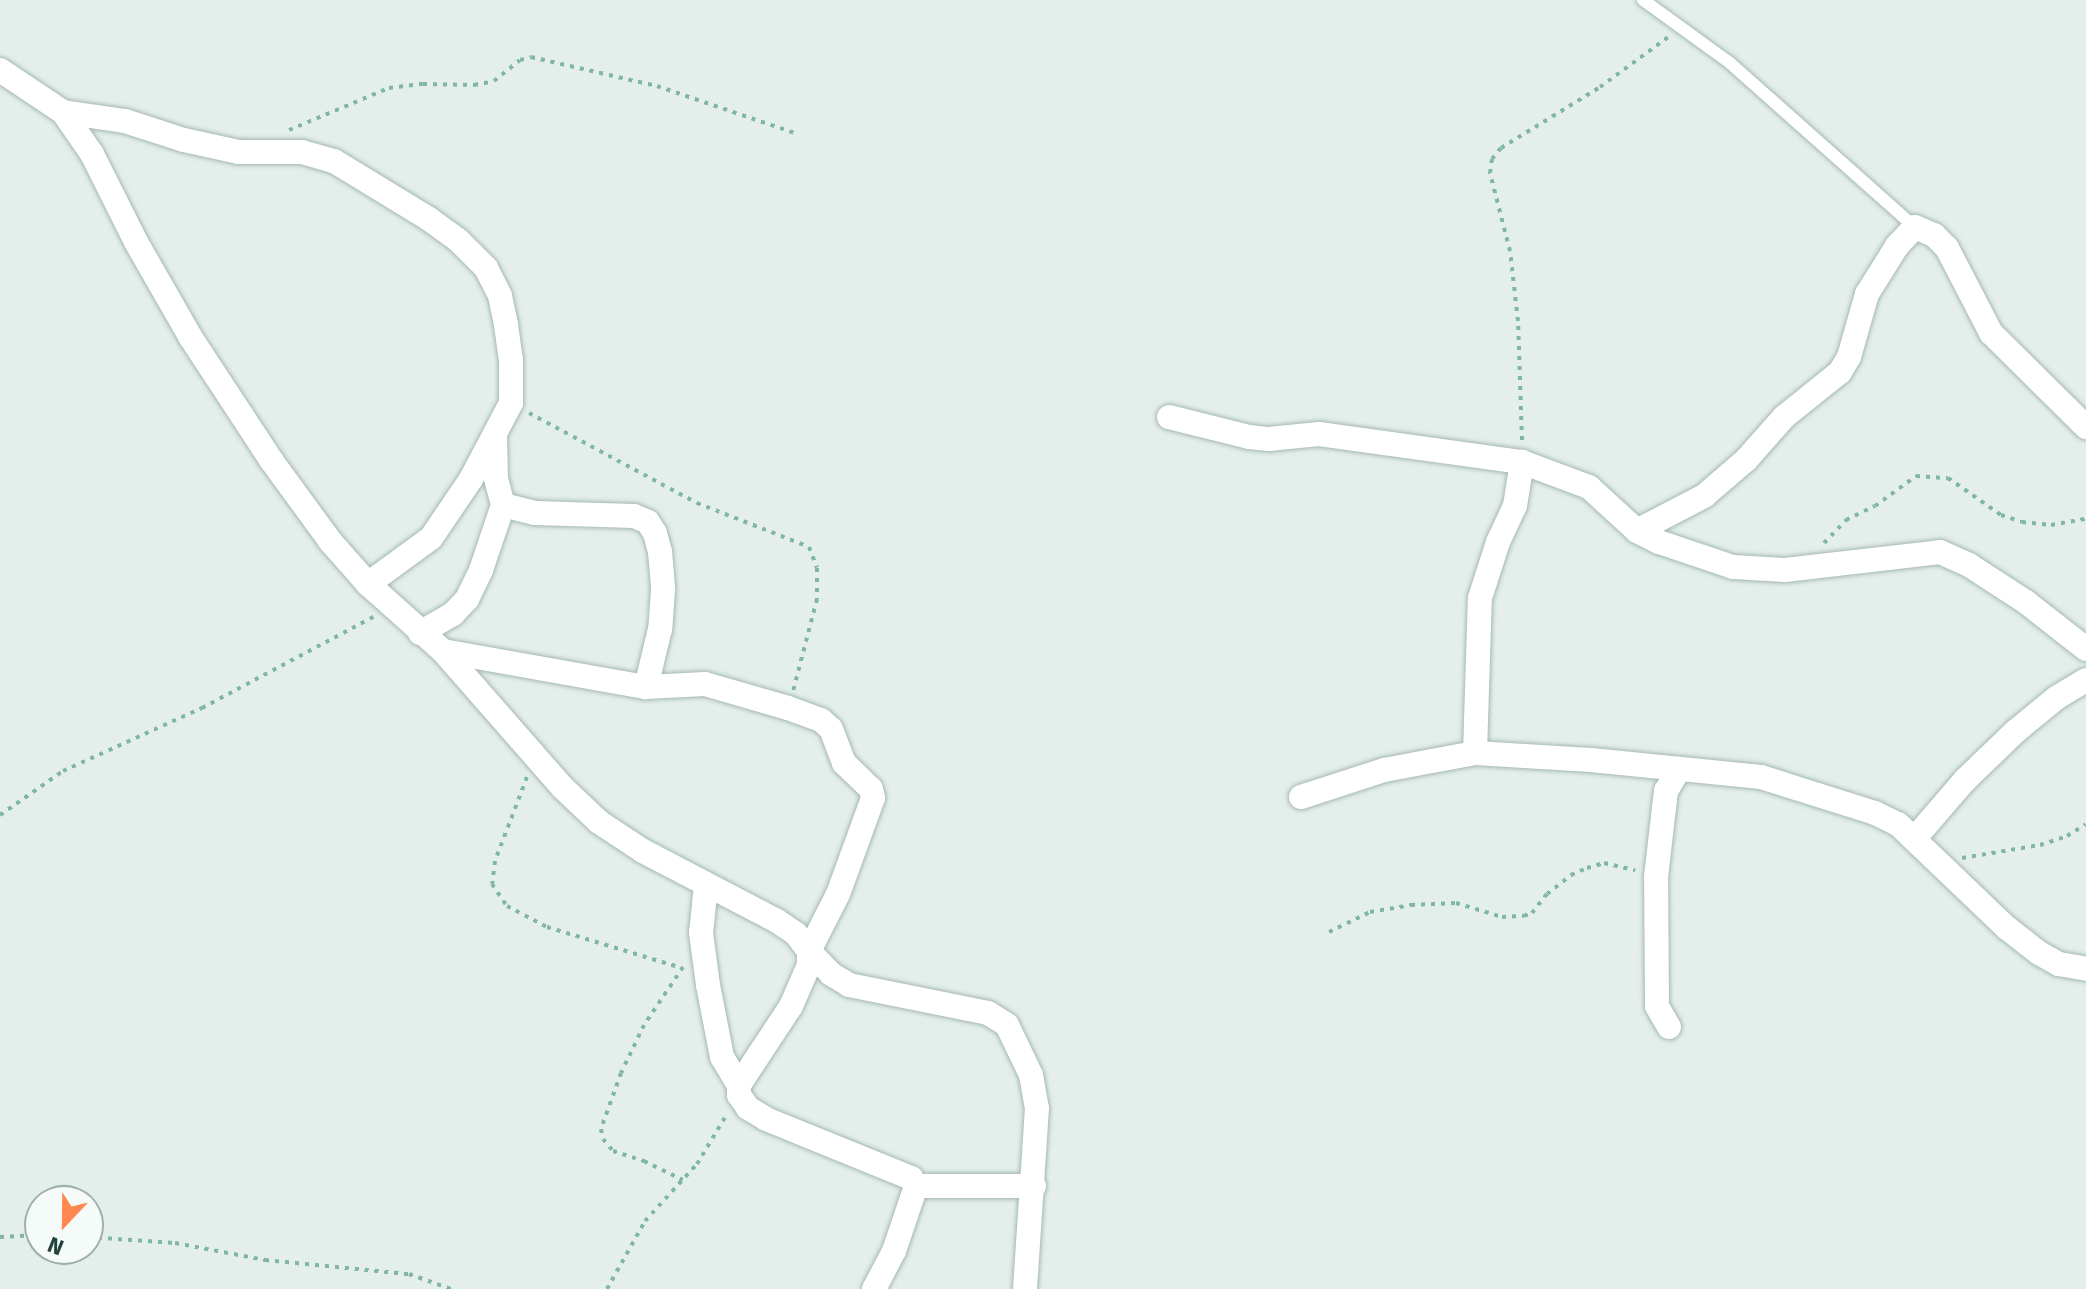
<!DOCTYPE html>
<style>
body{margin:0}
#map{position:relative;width:2086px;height:1289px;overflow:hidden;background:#e4efeb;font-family:"Fira Sans",sans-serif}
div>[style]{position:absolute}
.path>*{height:4px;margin-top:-2px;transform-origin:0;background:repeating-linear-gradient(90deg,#80b6a9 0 4px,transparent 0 10px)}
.roads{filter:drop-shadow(0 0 2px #a5b8b3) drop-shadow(0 0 2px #a5b8b3)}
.lane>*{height:12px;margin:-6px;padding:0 6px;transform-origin:6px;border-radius:6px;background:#fff}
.street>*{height:24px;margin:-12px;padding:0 12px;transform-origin:12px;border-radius:12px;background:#fff}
span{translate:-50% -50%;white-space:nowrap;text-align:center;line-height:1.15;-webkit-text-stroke:6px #f5fbf8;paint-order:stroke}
.north{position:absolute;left:24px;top:1185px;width:80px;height:80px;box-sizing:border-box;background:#f5fbf8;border:2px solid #a0b1ad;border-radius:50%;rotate:202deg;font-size:22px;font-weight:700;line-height:32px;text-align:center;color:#20433c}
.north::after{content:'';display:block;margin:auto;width:28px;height:36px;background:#ff8851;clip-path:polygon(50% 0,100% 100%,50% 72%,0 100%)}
</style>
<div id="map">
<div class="path">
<i style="left:289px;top:130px;width:108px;rotate:-22.8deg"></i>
<i style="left:389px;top:88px;width:34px;rotate:-7deg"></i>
<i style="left:423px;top:84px;width:51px;rotate:1.1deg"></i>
<i style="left:474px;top:85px;width:20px;rotate:-11deg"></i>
<i style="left:494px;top:81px;width:33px;rotate:-39deg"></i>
<i style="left:520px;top:60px;width:11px;rotate:-15deg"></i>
<i style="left:531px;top:57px;width:129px;rotate:13deg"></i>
<i style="left:657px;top:86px;width:145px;rotate:18.9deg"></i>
<i style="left:529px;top:413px;width:191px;rotate:28.2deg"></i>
<i style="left:697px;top:503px;width:120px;rotate:21.4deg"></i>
<i style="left:809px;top:547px;width:22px;rotate:69deg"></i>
<i style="left:817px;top:568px;width:31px;rotate:90deg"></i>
<i style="left:817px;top:599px;width:95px;rotate:104.6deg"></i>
<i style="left:1522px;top:440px;width:119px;rotate:-91.9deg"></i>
<i style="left:1518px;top:321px;width:70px;rotate:-96.5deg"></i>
<i style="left:1510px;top:251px;width:81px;rotate:-104.4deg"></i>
<i style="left:1490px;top:173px;width:14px;rotate:-82deg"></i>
<i style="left:1492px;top:159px;width:14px;rotate:-51deg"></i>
<i style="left:1501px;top:148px;width:116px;rotate:-31.6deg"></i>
<i style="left:1600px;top:87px;width:84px;rotate:-36.3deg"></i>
<i style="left:1824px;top:543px;width:32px;rotate:-46deg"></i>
<i style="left:1846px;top:520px;width:32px;rotate:-26deg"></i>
<i style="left:1875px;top:506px;width:51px;rotate:-36.2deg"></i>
<i style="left:1916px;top:476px;width:32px;rotate:4deg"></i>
<i style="left:1948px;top:478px;width:65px;rotate:34.9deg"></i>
<i style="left:2001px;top:515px;width:22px;rotate:18deg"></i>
<i style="left:2022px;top:522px;width:29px;rotate:6deg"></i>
<i style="left:2051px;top:525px;width:36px;rotate:-10deg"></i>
<i style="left:527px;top:777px;width:90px;rotate:110.9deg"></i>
<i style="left:495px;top:861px;width:23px;rotate:97deg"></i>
<i style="left:492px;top:884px;width:27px;rotate:56deg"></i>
<i style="left:507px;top:906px;width:45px;rotate:27.7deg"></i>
<i style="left:547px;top:927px;width:141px;rotate:16.9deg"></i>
<i style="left:0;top:815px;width:77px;rotate:-34.9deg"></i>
<i style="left:63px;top:771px;width:153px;rotate:-24.4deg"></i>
<i style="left:202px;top:708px;width:196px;rotate:-28deg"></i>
<i style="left:1962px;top:858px;width:79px;rotate:-9.5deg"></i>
<i style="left:2040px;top:845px;width:28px;rotate:-18deg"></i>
<i style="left:2067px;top:836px;width:22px;rotate:-32deg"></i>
<i style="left:1329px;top:932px;width:46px;rotate:-26deg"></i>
<i style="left:1370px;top:912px;width:42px;rotate:-9.7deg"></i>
<i style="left:1411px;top:905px;width:45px;rotate:-2.5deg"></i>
<i style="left:1456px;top:903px;width:48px;rotate:16.9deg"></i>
<i style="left:1502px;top:917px;width:22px;rotate:-3deg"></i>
<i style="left:1524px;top:916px;width:9px;rotate:-21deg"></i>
<i style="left:1532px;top:913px;width:24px;rotate:-52deg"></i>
<i style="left:1547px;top:894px;width:31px;rotate:-38deg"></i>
<i style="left:1571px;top:875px;width:17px;rotate:-24deg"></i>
<i style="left:1587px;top:868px;width:18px;rotate:-16deg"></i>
<i style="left:1604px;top:863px;width:32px;rotate:13deg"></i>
<i style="left:683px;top:967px;width:70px;rotate:123.9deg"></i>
<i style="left:644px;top:1025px;width:53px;rotate:115.6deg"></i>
<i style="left:621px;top:1073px;width:59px;rotate:109.7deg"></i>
<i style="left:601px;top:1129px;width:10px;rotate:79deg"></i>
<i style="left:603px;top:1139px;width:16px;rotate:50deg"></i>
<i style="left:613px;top:1151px;width:33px;rotate:18deg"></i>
<i style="left:644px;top:1161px;width:43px;rotate:26deg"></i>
<i style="left:0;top:1237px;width:40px;rotate:-2.9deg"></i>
<i style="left:88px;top:1237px;width:87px;rotate:3.9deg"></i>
<i style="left:175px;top:1243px;width:92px;rotate:10.7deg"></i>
<i style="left:265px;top:1260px;width:145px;rotate:5.6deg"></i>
<i style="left:409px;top:1274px;width:45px;rotate:19.7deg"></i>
<i style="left:607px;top:1289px;width:78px;rotate:-60.8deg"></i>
<i style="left:645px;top:1221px;width:77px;rotate:-47.6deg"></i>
<i style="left:697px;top:1164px;width:58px;rotate:-59deg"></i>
</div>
<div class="roads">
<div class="lane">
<i style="left:1643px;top:0;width:107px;rotate:35.9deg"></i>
<i style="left:1730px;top:63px;width:247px;rotate:41.6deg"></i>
</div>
<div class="street">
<i style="left:0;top:70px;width:76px;rotate:33.7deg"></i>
<i style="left:63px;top:112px;width:51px;rotate:55.4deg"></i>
<i style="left:92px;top:154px;width:98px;rotate:63.4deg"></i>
<i style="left:136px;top:242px;width:111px;rotate:60.2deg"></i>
<i style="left:191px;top:338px;width:146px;rotate:56.7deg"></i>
<i style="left:271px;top:460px;width:100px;rotate:53.9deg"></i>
<i style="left:330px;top:541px;width:57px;rotate:48.5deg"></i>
<i style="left:368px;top:584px;width:101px;rotate:41.8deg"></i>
<i style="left:443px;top:651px;width:181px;rotate:48.8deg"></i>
<i style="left:562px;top:787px;width:51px;rotate:43.4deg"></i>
<i style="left:599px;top:822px;width:53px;rotate:33.4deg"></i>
<i style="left:643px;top:851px;width:151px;rotate:27.6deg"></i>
<i style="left:777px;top:921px;width:23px;rotate:34deg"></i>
<i style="left:796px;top:934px;width:21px;rotate:53deg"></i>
<i style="left:809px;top:951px;width:14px;rotate:90deg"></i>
<i style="left:809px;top:965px;width:45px;rotate:113.7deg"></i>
<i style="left:791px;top:1006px;width:95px;rotate:123.4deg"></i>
<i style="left:739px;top:1085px;width:10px;rotate:90deg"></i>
<i style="left:739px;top:1095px;width:16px;rotate:55deg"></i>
<i style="left:748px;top:1108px;width:21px;rotate:31deg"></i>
<i style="left:766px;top:1119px;width:157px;rotate:22.1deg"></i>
<i style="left:911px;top:1178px;width:9px;rotate:58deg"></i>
<i style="left:916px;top:1186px;width:69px;rotate:108.7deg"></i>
<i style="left:894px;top:1251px;width:43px;rotate:117.8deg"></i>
<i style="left:63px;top:112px;width:63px;rotate:8.3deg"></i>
<i style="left:125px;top:121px;width:62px;rotate:17.9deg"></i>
<i style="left:184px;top:140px;width:56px;rotate:12.3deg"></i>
<i style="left:239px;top:152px;width:63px"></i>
<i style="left:302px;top:152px;width:33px;rotate:16deg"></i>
<i style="left:334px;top:161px;width:111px;rotate:31.4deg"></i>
<i style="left:429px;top:219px;width:36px;rotate:36deg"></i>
<i style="left:458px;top:240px;width:40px;rotate:45deg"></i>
<i style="left:486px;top:268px;width:31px;rotate:63deg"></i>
<i style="left:500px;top:296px;width:30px;rotate:78deg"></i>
<i style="left:506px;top:325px;width:34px;rotate:82deg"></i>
<i style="left:511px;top:359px;width:44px;rotate:90deg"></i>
<i style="left:511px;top:403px;width:86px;rotate:117.8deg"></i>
<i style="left:471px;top:479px;width:71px;rotate:124.1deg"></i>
<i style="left:431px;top:538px;width:78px;rotate:143.9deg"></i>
<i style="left:1169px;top:417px;width:82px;rotate:14deg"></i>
<i style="left:1249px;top:437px;width:20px;rotate:6deg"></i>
<i style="left:1269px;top:439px;width:50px;rotate:-5.7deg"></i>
<i style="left:1319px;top:434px;width:205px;rotate:7.9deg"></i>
<i style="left:1522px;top:462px;width:72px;rotate:20.5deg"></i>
<i style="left:1589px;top:487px;width:65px;rotate:42.5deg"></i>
<i style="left:1637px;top:531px;width:25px;rotate:27deg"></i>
<i style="left:1659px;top:542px;width:78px;rotate:18.7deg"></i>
<i style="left:1733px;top:567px;width:52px;rotate:3.3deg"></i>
<i style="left:1785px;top:570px;width:156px;rotate:-6.6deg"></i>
<i style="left:1940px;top:552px;width:32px;rotate:24deg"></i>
<i style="left:1969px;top:565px;width:68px;rotate:33deg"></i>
<i style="left:2026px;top:602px;width:76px;rotate:38.1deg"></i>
<i style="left:503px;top:505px;width:33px;rotate:14deg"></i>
<i style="left:535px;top:513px;width:99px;rotate:1.7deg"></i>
<i style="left:634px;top:516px;width:15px;rotate:23deg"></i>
<i style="left:648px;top:522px;width:13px;rotate:58deg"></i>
<i style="left:655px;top:533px;width:20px;rotate:75deg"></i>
<i style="left:660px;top:552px;width:38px;rotate:85deg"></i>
<i style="left:663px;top:590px;width:39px;rotate:94deg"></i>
<i style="left:660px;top:629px;width:60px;rotate:103.6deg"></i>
<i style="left:1637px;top:531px;width:76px;rotate:-27.6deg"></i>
<i style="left:1704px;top:496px;width:55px;rotate:-40.6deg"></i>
<i style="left:1746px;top:460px;width:57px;rotate:-48.5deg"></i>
<i style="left:1784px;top:417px;width:72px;rotate:-38.8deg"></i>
<i style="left:1840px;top:372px;width:17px;rotate:-59deg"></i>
<i style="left:1849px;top:357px;width:66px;rotate:-74.1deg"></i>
<i style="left:1867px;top:294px;width:57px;rotate:-58deg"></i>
<i style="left:1897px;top:246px;width:26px;rotate:-47deg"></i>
<i style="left:1915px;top:227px;width:21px;rotate:23deg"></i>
<i style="left:1934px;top:235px;width:18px;rotate:45deg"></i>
<i style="left:1947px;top:248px;width:96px;rotate:62.6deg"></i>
<i style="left:1991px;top:333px;width:134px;rotate:44.7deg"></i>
<i style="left:420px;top:633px;width:38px;rotate:-30deg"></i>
<i style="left:453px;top:614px;width:21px;rotate:-47deg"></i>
<i style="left:467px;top:599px;width:32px;rotate:-64deg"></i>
<i style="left:481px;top:570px;width:69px;rotate:-71.3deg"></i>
<i style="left:503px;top:505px;width:28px;rotate:-105deg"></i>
<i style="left:496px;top:478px;width:42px;rotate:-91.4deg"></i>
<i style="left:443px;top:651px;width:206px;rotate:10.1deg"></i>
<i style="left:646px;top:687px;width:59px;rotate:-2.9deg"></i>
<i style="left:705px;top:684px;width:86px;rotate:16.1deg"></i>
<i style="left:788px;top:708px;width:35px;rotate:20deg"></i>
<i style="left:821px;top:720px;width:13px;rotate:42deg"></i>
<i style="left:831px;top:729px;width:36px;rotate:69deg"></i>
<i style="left:844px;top:763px;width:37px;rotate:44deg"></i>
<i style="left:871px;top:789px;width:9px;rotate:77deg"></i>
<i style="left:873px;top:798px;width:102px;rotate:110deg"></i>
<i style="left:838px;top:894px;width:64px;rotate:117deg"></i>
<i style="left:809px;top:951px;width:32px;rotate:46deg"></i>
<i style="left:831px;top:974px;width:21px;rotate:31deg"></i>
<i style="left:849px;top:985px;width:142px;rotate:11.4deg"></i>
<i style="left:988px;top:1013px;width:22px;rotate:32deg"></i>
<i style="left:1007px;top:1025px;width:55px;rotate:64.4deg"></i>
<i style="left:1031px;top:1075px;width:34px;rotate:80deg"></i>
<i style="left:1037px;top:1108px;width:181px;rotate:93.8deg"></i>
<i style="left:1475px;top:753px;width:155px;rotate:-88.2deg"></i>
<i style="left:1480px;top:598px;width:59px;rotate:-72.2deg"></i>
<i style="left:1498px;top:542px;width:40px;rotate:-65deg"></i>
<i style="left:1515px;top:506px;width:45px;rotate:-81deg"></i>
<i style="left:1301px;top:797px;width:87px;rotate:-18deg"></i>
<i style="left:1384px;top:770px;width:93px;rotate:-10.6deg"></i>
<i style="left:1475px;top:753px;width:116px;rotate:3.5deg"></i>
<i style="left:1591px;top:760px;width:171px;rotate:5.7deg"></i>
<i style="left:1761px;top:777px;width:120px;rotate:17.5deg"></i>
<i style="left:1875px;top:813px;width:25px;rotate:26deg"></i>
<i style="left:1898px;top:824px;width:151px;rotate:43.7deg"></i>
<i style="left:2007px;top:928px;width:41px;rotate:38deg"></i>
<i style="left:2039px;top:953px;width:23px;rotate:29deg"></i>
<i style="left:2059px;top:964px;width:27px;rotate:10deg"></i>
<i style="left:1915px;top:838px;width:77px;rotate:-49.2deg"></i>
<i style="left:1965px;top:780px;width:71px;rotate:-43.9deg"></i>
<i style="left:2016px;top:731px;width:52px;rotate:-39.5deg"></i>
<i style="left:2056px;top:698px;width:35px;rotate:-31deg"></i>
<i style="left:706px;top:885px;width:48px;rotate:95.9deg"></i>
<i style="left:701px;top:933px;width:52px;rotate:82.3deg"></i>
<i style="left:708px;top:985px;width:73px;rotate:79deg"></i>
<i style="left:722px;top:1057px;width:33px;rotate:59deg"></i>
<i style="left:1669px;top:1027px;width:24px;rotate:-120deg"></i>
<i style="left:1657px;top:1006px;width:129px;rotate:-90.4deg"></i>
<i style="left:1656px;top:877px;width:87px;rotate:-83.4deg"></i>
<i style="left:1666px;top:791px;width:26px;rotate:-59deg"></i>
<i style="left:916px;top:1186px;width:118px"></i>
</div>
</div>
<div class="north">N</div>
</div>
